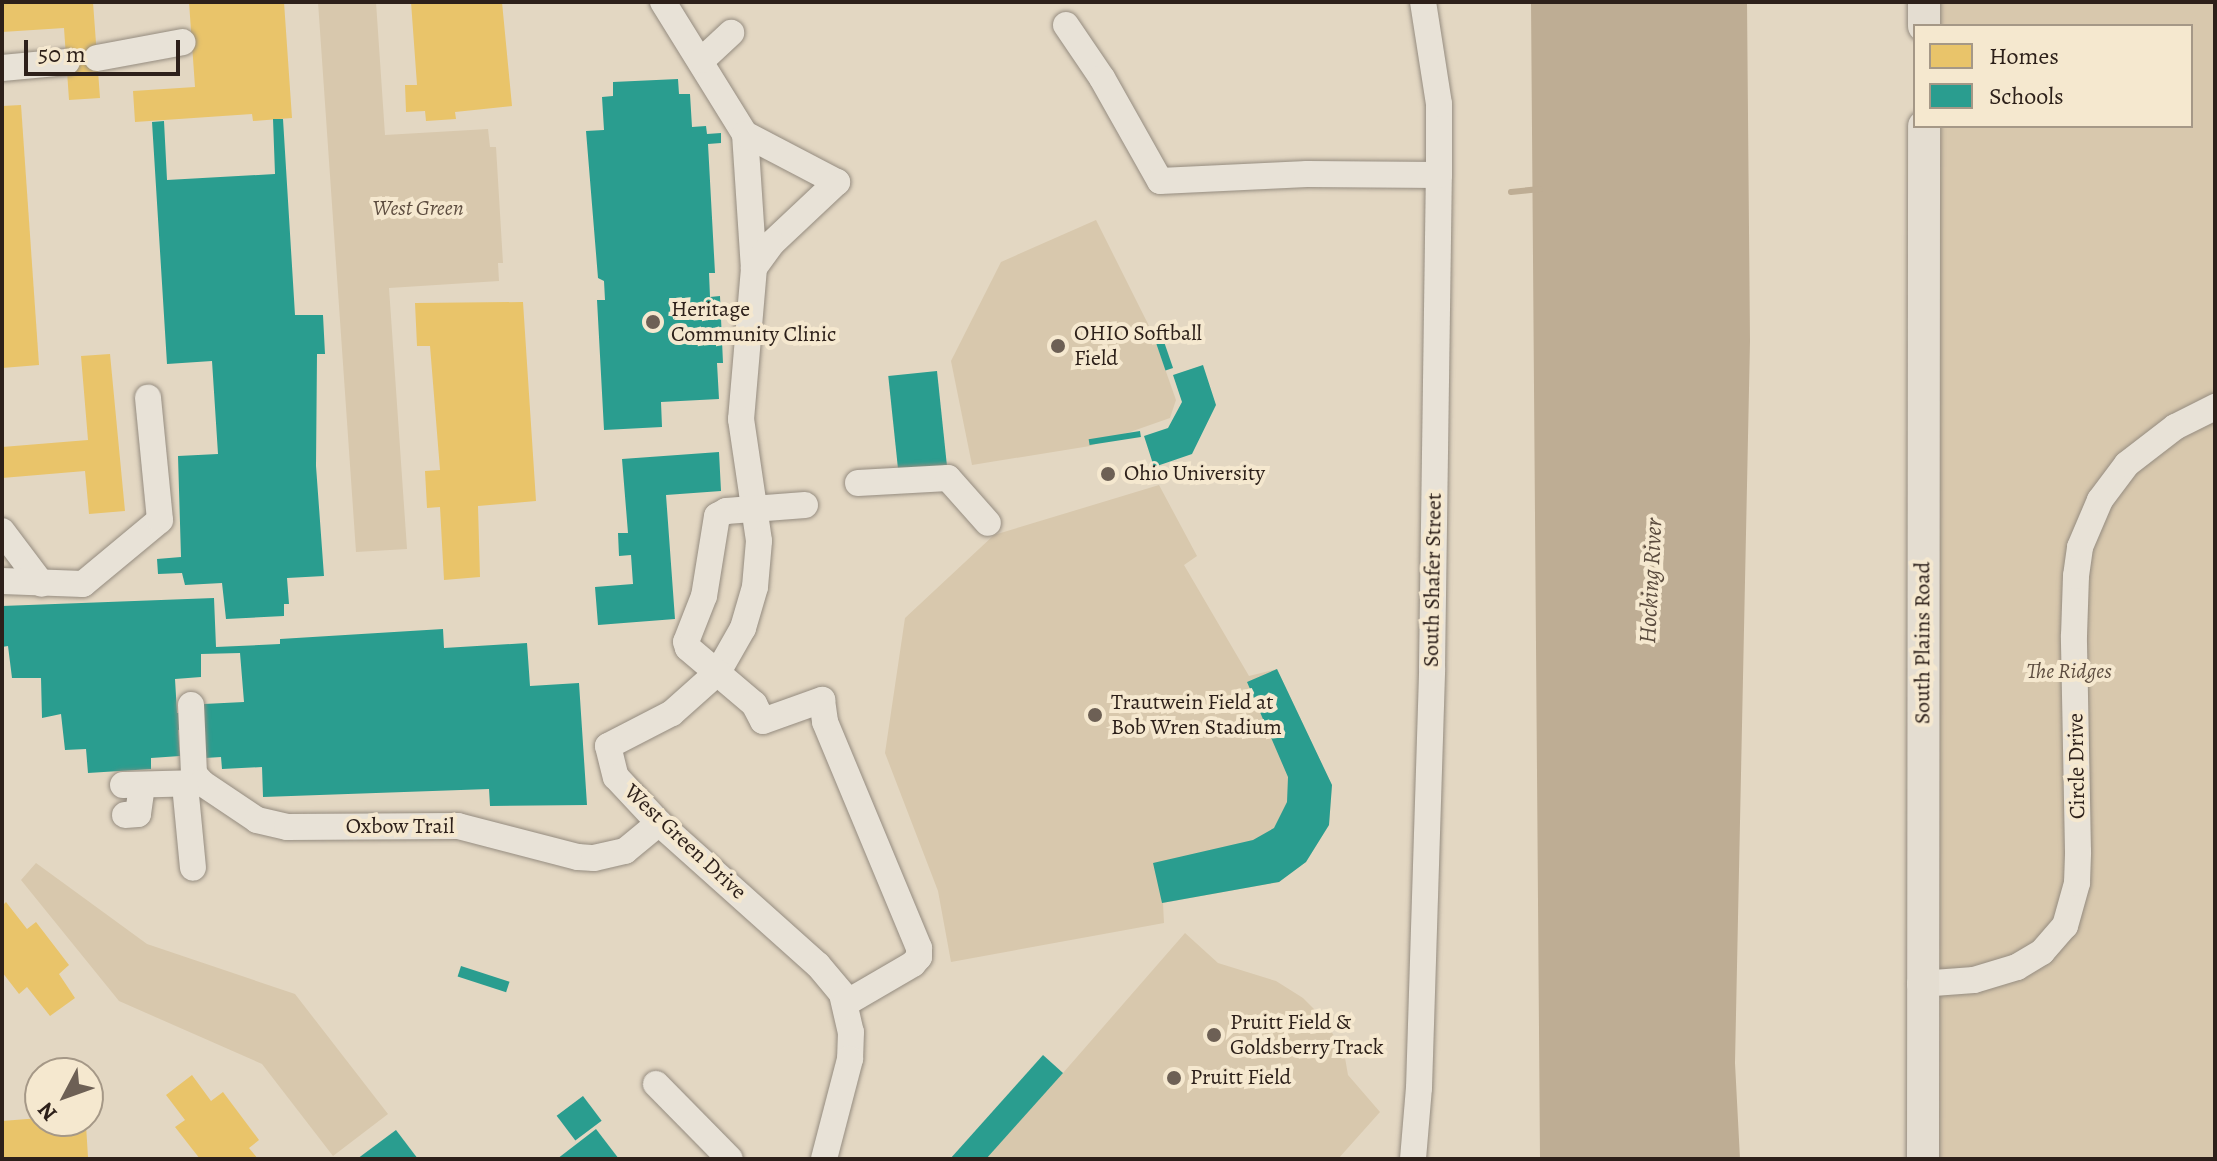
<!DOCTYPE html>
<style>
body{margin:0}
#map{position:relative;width:2217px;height:1161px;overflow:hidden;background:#e3d7c2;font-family:Alegreya,serif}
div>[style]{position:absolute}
.green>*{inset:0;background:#d8c8ad}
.water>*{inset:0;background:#bead94}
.homes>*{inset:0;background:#e9c46a}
.schools>*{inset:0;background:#2a9d8f;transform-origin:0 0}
.stream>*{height:6px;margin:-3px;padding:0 3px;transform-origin:3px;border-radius:3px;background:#bead94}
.roads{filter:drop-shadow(0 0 2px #958c80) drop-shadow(0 0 2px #958c80)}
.minor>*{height:26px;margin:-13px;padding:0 13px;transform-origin:13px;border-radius:13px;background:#e8e2d7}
.major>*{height:32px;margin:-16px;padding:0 16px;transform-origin:16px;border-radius:16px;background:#e4ddd1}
.dots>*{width:22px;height:22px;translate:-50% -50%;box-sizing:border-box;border:4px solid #f5e8cf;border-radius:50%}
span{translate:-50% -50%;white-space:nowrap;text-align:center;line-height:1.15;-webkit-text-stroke:8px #f5e8cf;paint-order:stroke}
.park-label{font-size:22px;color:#5e4e41;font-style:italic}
.poi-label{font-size:22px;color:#2d201a}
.left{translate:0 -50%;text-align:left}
.street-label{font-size:22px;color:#2d201a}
.water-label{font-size:24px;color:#5a4b3e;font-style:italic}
.frame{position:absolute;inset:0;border:4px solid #2d201a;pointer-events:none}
.legend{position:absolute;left:1913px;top:24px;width:280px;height:104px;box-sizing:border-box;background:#f5e8cf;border:2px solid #a59887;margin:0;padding:10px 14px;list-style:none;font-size:24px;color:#2d201a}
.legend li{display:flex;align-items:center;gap:16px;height:40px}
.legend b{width:40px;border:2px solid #a59887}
.north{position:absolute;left:24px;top:1057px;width:80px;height:80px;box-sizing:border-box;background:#f5e8cf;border:2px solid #a59887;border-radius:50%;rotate:229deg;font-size:22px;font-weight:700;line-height:32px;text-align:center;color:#2d201a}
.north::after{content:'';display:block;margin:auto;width:28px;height:36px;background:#6d6055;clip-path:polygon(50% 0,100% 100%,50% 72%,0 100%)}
.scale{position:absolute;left:24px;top:40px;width:156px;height:36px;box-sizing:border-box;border:4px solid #2d201a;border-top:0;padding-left:10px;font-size:24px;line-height:28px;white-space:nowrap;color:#2d201a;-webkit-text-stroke:6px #f5e8cf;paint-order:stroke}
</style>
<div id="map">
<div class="green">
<i style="clip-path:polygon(318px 2px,376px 2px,385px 135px,488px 129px,490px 147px,496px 147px,503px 263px,498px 263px,499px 281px,389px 288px,407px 549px,356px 552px)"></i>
<i style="clip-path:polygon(1924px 2px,2215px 2px,2215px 1159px,1923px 1159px,1924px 126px,2191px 126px,2191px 26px,1924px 26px)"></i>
<i style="clip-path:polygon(1096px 220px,1152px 332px,1176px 400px,1170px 418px,1090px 446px,972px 465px,951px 361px,1001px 262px)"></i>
<i style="clip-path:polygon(1159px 485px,1197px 556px,1184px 565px,1249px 676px,1277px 669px,1332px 785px,1329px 825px,1306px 862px,1279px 882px,1163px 903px,1164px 923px,951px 962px,938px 891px,885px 753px,905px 618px,994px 535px)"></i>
<i style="clip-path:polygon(36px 863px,147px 944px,295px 994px,388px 1114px,333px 1156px,262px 1064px,119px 1001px,21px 880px)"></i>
<i style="clip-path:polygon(1185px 933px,1218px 963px,1276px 981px,1303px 998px,1323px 1018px,1344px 1052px,1348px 1075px,1380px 1112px,1338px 1159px,950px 1159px,1063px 1073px)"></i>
</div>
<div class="water">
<i style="clip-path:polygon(1531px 2px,1747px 2px,1750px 341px,1735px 1063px,1740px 1159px,1540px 1159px)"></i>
</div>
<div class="homes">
<i style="clip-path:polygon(2px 2px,93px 2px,100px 98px,69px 100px,64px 28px,2px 32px)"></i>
<i style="clip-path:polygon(189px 2px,284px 2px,292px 118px,253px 121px,252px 114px,135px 122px,133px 91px,195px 87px)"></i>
<i style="clip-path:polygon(411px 2px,502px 2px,512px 106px,455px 112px,456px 119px,426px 121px,425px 111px,406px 112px,405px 85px,417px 85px)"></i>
<i style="clip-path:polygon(21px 105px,39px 365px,2px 368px,2px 106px)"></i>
<i style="clip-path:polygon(523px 302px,536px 501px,478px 506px,480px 577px,444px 580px,440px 507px,427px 508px,425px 471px,440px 470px,430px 346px,417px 346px,415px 303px)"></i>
<i style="clip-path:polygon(110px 354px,125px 511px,89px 514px,85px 471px,2px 478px,2px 447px,88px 440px,81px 356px)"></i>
<i style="clip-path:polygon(6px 902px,27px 929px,36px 922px,69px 965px,59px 974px,75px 998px,50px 1016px,27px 987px,19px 994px,2px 972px,2px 906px)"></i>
<i style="clip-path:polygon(192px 1075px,211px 1101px,223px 1092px,259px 1140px,249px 1148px,258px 1159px,200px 1159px,175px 1127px,185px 1120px,166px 1095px)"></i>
<i style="clip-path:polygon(40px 1118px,51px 1121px,52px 1128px,86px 1125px,88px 1157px,2px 1159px,2px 1121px)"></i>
</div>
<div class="schools">
<i style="clip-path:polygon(678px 79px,679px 94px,690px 94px,692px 127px,706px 126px,707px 134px,721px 133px,721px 143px,708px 144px,715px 273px,709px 273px,710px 297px,720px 296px,723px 363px,717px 363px,719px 399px,661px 402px,662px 427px,604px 430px,597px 300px,605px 300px,604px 281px,598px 278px,586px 131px,604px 130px,602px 97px,613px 96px,613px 82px)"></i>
<i style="clip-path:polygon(273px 119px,283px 119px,295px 315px,323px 315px,325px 354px,317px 354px,316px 466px,324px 576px,287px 578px,289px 604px,284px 604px,284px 616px,226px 619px,222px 583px,185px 585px,182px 573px,158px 574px,157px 559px,181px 557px,178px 456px,218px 454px,212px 361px,167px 364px,152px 122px,164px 121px,167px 180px,275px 174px)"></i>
<i style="left:1161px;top:333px;width:37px;height:8px;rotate:71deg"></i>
<i style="clip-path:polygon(1203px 365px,1216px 405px,1192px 454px,1154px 467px,1144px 436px,1168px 428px,1182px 402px,1173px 375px)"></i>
<i style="left:937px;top:371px;width:95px;height:49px;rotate:84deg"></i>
<i style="left:1140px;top:431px;width:6px;height:52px;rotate:81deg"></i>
<i style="clip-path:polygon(719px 452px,721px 491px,666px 495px,675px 619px,598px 625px,595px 587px,633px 584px,631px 555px,619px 556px,618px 533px,628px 533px,622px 459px)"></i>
<i style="clip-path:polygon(evenodd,214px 598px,216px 647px,280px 644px,280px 639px,443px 629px,444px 648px,527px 643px,530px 686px,579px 683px,587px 805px,490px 806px,489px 789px,263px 797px,262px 767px,222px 769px,221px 757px,205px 758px,202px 727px,178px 730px,180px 756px,151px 758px,151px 769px,88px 773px,86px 749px,65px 750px,61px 714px,42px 718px,41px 678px,12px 678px,8px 646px,2px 647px,2px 606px,214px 598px,240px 653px,244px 702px,204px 704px,200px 712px,177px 713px,175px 679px,201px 677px,201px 654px,240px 653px)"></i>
<i style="clip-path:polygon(1277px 669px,1332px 785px,1329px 825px,1306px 862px,1279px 882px,1162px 903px,1153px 863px,1253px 840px,1274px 828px,1287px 802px,1288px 777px,1247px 682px)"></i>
<i style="left:461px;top:966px;width:51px;height:11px;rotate:18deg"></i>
<i style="clip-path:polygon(1043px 1055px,1063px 1073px,986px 1159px,950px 1159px)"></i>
<i style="left:583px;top:1096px;width:31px;height:33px;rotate:53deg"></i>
<i style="clip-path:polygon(596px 1129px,619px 1159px,557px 1159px)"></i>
<i style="clip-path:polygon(396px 1130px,418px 1159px,357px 1159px)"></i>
</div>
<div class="stream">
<i style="left:1511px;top:192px;width:29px;rotate:-6deg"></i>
</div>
<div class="roads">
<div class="minor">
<i style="left:663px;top:2px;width:155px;rotate:58.2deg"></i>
<i style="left:745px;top:134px;width:134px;rotate:86.2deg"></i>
<i style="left:754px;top:268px;width:152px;rotate:94.9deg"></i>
<i style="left:741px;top:419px;width:123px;rotate:81.6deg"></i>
<i style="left:759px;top:541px;width:46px;rotate:95deg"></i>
<i style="left:755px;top:587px;width:43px;rotate:106.3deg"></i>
<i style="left:743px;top:628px;width:51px;rotate:119.6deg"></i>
<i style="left:718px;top:672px;width:62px;rotate:138.3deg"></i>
<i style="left:672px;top:713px;width:72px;rotate:152.7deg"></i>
<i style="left:608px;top:746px;width:32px;rotate:76deg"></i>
<i style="left:616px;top:777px;width:63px;rotate:46.9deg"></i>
<i style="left:659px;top:823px;width:213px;rotate:41.8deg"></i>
<i style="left:818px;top:965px;width:38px;rotate:50deg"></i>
<i style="left:842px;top:994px;width:39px;rotate:77deg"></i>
<i style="left:851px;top:1032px;width:27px;rotate:92deg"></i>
<i style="left:850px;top:1059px;width:103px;rotate:104.6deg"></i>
<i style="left:1066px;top:25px;width:64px;rotate:55.8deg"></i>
<i style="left:1102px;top:78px;width:118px;rotate:60.6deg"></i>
<i style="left:1160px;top:181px;width:147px;rotate:-2.7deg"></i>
<i style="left:1307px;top:174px;width:132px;rotate:0.4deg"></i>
<i style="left:97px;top:58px;width:87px;rotate:-10.5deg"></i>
<i style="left:702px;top:60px;width:40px;rotate:-43deg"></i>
<i style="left:2px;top:68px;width:65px;rotate:-5.3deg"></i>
<i style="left:745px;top:134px;width:104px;rotate:27.6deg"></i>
<i style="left:837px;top:182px;width:89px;rotate:136.8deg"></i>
<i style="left:772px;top:243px;width:31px;rotate:126deg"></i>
<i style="left:858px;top:483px;width:90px;rotate:-3.2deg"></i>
<i style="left:948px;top:478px;width:60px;rotate:48.4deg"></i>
<i style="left:805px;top:505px;width:79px;rotate:175.7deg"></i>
<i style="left:726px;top:511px;width:10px;rotate:151deg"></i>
<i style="left:717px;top:516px;width:81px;rotate:99.2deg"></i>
<i style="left:704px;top:596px;width:49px;rotate:111.4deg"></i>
<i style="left:686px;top:642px;width:6px;rotate:72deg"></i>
<i style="left:688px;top:648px;width:87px;rotate:40.3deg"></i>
<i style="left:754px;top:704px;width:19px;rotate:62deg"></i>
<i style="left:763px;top:721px;width:63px;rotate:-19.6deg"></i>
<i style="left:822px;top:700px;width:22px;rotate:82deg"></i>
<i style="left:825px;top:722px;width:245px;rotate:67.4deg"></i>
<i style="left:919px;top:948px;width:9px;rotate:90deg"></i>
<i style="left:919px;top:957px;width:9px;rotate:131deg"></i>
<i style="left:913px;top:964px;width:78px;rotate:149.8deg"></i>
<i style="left:2px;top:531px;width:66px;rotate:53deg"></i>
<i style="left:2px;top:581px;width:81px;rotate:2.1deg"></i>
<i style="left:83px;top:584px;width:100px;rotate:-39.7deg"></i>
<i style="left:160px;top:520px;width:123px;rotate:-95.6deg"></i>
<i style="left:191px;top:705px;width:69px;rotate:87.5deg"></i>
<i style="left:194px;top:774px;width:12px;rotate:48deg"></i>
<i style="left:123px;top:785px;width:79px;rotate:-1.5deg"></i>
<i style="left:202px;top:783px;width:66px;rotate:33.9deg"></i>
<i style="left:257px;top:820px;width:31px;rotate:13deg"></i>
<i style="left:287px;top:827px;width:171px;rotate:-0.3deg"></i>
<i style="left:458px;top:826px;width:124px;rotate:14.5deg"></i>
<i style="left:578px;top:857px;width:16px;rotate:4deg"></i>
<i style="left:594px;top:858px;width:32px;rotate:-13deg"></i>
<i style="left:625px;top:851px;width:44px;rotate:-39.5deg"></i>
<i style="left:185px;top:785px;width:83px;rotate:84.5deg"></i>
<i style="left:125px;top:815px;width:13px;rotate:-4deg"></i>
<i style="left:138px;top:814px;width:28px;rotate:-82deg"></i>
<i style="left:1920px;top:984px;width:54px;rotate:-4.2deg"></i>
<i style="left:1974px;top:980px;width:45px;rotate:-16.8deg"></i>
<i style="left:2017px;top:967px;width:29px;rotate:-31deg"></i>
<i style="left:2042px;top:952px;width:35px;rotate:-49deg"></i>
<i style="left:2065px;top:926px;width:45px;rotate:-74.4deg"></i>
<i style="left:2077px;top:883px;width:31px;rotate:-88deg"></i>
<i style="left:2078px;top:852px;width:216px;rotate:-91.1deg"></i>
<i style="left:2074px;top:636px;width:60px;rotate:-88.1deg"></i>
<i style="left:2076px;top:576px;width:29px;rotate:-82deg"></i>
<i style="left:2080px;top:547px;width:51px;rotate:-66.9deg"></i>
<i style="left:2100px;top:500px;width:45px;rotate:-53.1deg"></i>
<i style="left:2127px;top:464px;width:61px;rotate:-37.6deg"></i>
<i style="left:2175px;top:427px;width:45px;rotate:-26.6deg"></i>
<i style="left:656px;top:1084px;width:105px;rotate:45.4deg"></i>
<i style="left:1413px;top:1159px;width:71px;rotate:-85.2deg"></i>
<i style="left:1419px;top:1088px;width:420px;rotate:-88.2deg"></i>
<i style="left:1432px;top:668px;width:493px;rotate:-89.2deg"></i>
<i style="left:1439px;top:175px;width:71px;rotate:-90deg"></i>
<i style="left:1439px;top:104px;width:103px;rotate:-98.9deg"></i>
</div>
<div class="major">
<i style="left:1924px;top:2px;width:24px;rotate:90deg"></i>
<i style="left:1923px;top:1159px;width:1033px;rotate:-89.94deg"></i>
</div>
</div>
<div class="dots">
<i style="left:653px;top:322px;background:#6d6055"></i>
<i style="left:1058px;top:346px;background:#6d6055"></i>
<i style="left:1108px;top:474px;background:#6d6055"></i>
<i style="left:1095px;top:715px;background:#6d6055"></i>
<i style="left:1214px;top:1035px;background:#6d6055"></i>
<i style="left:1174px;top:1078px;background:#6d6055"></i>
</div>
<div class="park-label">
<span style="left:418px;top:209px">West Green</span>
<span style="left:2069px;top:672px">The Ridges</span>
</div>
<div class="poi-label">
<span class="left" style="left:671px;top:322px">Heritage<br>Community Clinic</span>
<span class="left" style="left:1074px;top:346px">OHIO Softball<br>Field</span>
<span class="left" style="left:1124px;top:474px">Ohio University</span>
<span class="left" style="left:1111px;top:715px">Trautwein Field at<br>Bob Wren Stadium</span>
<span class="left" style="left:1230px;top:1035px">Pruitt Field &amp;<br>Goldsberry Track</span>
<span class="left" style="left:1190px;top:1078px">Pruitt Field</span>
</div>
<div class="street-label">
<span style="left:1433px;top:580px;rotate:-89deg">South Shafer Street</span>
<span style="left:1923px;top:643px;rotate:-90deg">South Plains Road</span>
<span style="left:2077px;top:766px;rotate:-91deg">Circle Drive</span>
<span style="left:400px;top:827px">Oxbow Trail</span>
<span style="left:685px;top:842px;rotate:43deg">West Green Drive</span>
</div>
<div class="water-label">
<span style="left:1651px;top:581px;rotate:-87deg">Hocking River</span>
</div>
<div class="frame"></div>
<ul class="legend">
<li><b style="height:22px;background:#e9c46a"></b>Homes</li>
<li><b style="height:22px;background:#2a9d8f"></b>Schools</li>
</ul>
<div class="north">N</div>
<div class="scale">50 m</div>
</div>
